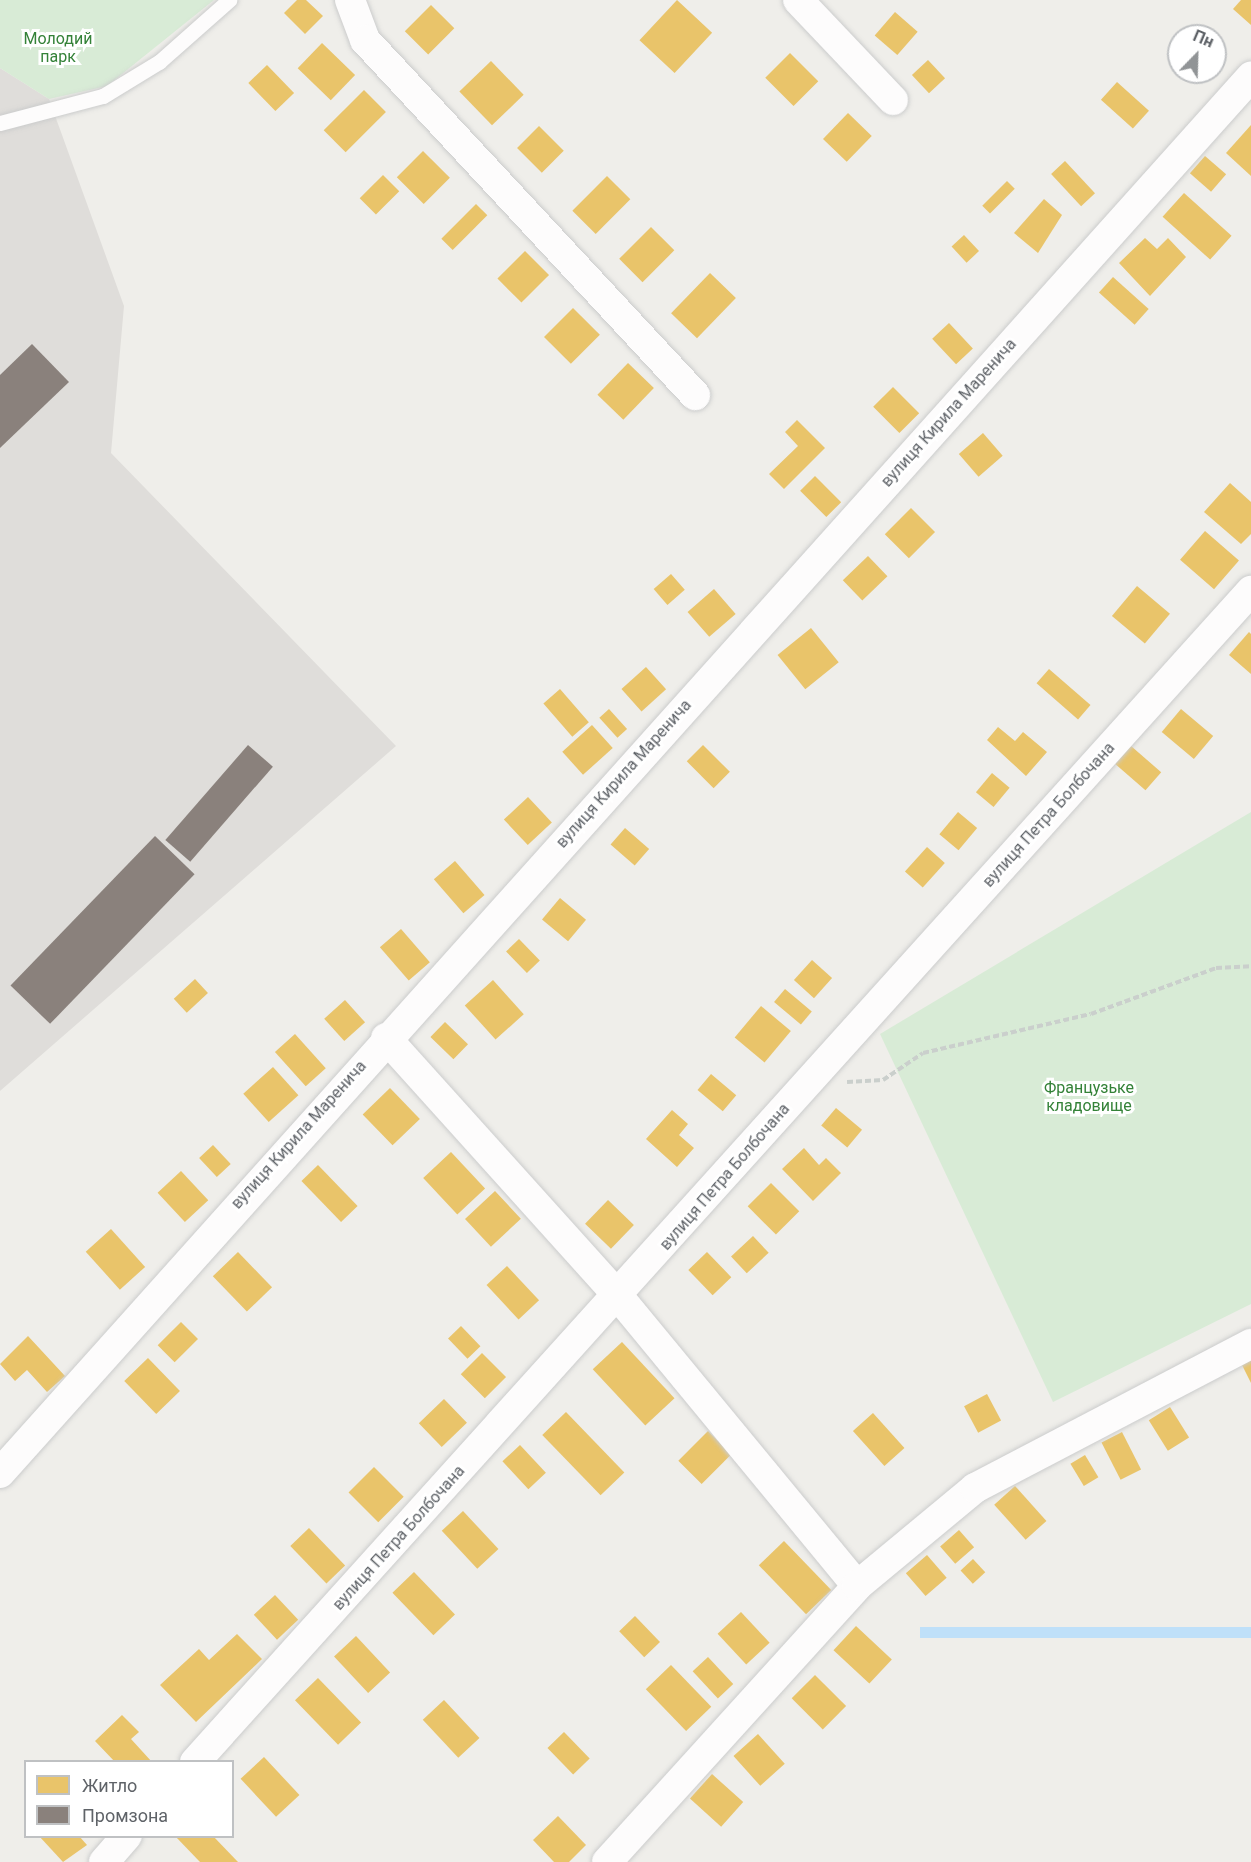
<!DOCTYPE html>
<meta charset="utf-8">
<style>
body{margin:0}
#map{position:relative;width:1251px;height:1862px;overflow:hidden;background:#efeeea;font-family:Roboto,sans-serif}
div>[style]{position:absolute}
.industrial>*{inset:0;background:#dfddda}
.green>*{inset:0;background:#d8ebd6}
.water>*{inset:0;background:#bfe0f9;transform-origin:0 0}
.homes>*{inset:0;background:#e9c46a;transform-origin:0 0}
.industry>*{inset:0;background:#8a817c;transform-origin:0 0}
.path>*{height:4px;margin-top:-2px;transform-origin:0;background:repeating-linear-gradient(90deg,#cacfcc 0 6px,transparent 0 9px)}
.roads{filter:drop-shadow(0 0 2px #cbcccc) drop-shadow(0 0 2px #cbcccc)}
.lane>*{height:15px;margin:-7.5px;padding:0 7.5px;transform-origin:7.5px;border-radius:7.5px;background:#fdfcfc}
.street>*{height:30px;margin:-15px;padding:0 15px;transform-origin:15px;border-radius:15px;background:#fdfcfc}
span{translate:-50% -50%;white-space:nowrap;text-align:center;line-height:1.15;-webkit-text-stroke:6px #fff;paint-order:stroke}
.park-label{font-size:16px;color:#348238}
.street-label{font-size:16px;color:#5f6368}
.legend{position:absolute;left:24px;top:1760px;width:210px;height:78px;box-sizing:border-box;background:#fff;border:2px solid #bfc1c3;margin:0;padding:8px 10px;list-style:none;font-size:18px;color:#5f6368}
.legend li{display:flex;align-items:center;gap:12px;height:30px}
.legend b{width:30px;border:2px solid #bfc1c3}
.north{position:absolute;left:1167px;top:24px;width:60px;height:60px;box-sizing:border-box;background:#fff;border:2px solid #bfc1c3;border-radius:50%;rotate:23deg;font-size:16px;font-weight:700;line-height:24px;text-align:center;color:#5f6368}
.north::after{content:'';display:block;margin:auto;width:21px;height:27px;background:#919496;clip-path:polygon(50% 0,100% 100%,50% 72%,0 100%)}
</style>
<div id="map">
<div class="industrial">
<i style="clip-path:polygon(0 68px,49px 99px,124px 306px,111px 453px,396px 746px,0 1091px)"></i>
</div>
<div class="green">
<i style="clip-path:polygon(0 0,214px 0,107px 86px,49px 99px,0 68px)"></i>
<i style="clip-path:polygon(1251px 812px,1251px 1304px,1053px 1402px,880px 1034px)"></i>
</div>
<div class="water">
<i style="left:1251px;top:1627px;width:11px;height:331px;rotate:90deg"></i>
</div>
<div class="homes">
<i style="clip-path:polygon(297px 0,306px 0,323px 16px,305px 34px,284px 13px)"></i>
<i style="left:677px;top:0;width:48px;height:55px;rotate:43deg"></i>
<i style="clip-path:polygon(1241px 0,1251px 0,1251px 25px,1233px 9px)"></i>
<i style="left:431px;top:5px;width:33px;height:37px;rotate:45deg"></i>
<i style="left:895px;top:12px;width:30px;height:31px;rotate:41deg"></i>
<i style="left:322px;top:43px;width:46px;height:35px;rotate:44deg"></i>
<i style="left:790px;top:53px;width:40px;height:35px;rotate:45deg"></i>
<i style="left:928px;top:60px;width:25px;height:22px;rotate:47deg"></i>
<i style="left:491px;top:61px;width:47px;height:44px;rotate:46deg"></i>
<i style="left:267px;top:65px;width:39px;height:26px;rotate:46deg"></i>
<i style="left:1117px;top:82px;width:43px;height:24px;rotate:42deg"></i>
<i style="left:364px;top:90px;width:31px;height:57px;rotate:45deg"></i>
<i style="left:848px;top:113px;width:33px;height:36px;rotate:44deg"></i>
<i style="clip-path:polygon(1251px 125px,1251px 176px,1226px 153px)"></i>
<i style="left:539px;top:126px;width:35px;height:31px;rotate:45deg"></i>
<i style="left:423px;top:151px;width:38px;height:37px;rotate:45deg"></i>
<i style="left:1205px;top:156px;width:28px;height:23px;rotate:41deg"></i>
<i style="left:1065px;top:161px;width:44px;height:19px;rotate:47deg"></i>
<i style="left:383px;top:175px;width:23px;height:33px;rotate:45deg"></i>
<i style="left:607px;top:176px;width:33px;height:49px;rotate:45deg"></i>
<i style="left:1007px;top:181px;width:11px;height:35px;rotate:45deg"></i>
<i style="left:1184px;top:193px;width:64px;height:32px;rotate:42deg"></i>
<i style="clip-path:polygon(1044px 199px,1062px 215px,1038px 253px,1014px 233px)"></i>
<i style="left:476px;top:204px;width:16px;height:49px;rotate:45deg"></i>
<i style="left:651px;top:227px;width:33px;height:45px;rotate:45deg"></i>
<i style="left:964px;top:235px;width:22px;height:17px;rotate:47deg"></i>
<i style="clip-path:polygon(1145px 238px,1157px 249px,1168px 238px,1186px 257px,1150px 296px,1119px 263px)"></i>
<i style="left:525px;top:251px;width:34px;height:39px;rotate:45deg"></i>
<i style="left:710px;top:273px;width:36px;height:56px;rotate:44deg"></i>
<i style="left:1113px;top:277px;width:48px;height:21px;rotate:42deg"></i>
<i style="left:573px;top:308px;width:38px;height:41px;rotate:45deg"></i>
<i style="left:949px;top:323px;width:35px;height:23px;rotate:47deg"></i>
<i style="left:628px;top:363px;width:36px;height:44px;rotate:44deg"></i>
<i style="left:893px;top:387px;width:37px;height:28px;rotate:45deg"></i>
<i style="clip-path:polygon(797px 420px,825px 448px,784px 489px,769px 474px,798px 446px,785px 432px)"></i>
<i style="left:983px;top:433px;width:30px;height:32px;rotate:49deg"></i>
<i style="left:815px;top:476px;width:37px;height:21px;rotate:45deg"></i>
<i style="clip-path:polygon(1230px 483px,1251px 502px,1251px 534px,1241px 544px,1204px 512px)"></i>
<i style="left:911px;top:508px;width:34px;height:37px;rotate:45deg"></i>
<i style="left:1205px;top:531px;width:45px;height:38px;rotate:41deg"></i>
<i style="left:868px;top:556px;width:28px;height:35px;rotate:46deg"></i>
<i style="left:671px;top:574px;width:21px;height:23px;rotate:49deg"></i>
<i style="left:1137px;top:586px;width:43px;height:39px;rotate:40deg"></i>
<i style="left:714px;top:589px;width:33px;height:35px;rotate:49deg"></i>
<i style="left:811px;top:628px;width:44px;height:43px;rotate:51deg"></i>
<i style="clip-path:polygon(1249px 632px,1251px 634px,1251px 674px,1229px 655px)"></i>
<i style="left:646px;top:667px;width:30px;height:33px;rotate:48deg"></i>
<i style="left:1049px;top:669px;width:55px;height:19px;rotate:41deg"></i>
<i style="left:560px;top:689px;width:44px;height:22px;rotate:49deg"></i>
<i style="left:609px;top:709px;width:27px;height:13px;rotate:48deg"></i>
<i style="left:1181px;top:709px;width:42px;height:30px;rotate:40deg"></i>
<i style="left:592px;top:725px;width:31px;height:40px;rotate:48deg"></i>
<i style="clip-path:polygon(998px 727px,1015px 741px,1023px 732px,1047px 752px,1026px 776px,987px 740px)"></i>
<i style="left:703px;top:745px;width:38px;height:23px;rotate:45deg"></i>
<i style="left:1131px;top:746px;width:40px;height:24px;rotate:41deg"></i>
<i style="left:992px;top:773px;width:23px;height:25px;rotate:40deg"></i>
<i style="left:528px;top:797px;width:35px;height:33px;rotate:47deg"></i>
<i style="left:958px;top:812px;width:25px;height:29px;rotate:40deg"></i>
<i style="left:625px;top:828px;width:32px;height:22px;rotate:41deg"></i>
<i style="left:927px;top:847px;width:24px;height:33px;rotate:42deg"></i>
<i style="left:455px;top:861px;width:45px;height:28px;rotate:49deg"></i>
<i style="left:560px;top:898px;width:34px;height:28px;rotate:40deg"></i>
<i style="left:401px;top:929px;width:44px;height:28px;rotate:49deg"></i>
<i style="left:519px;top:939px;width:30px;height:18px;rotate:46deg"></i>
<i style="left:812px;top:960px;width:27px;height:27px;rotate:42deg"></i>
<i style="left:195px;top:979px;width:19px;height:29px;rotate:47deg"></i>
<i style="left:493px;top:980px;width:46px;height:38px;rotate:48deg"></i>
<i style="left:785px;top:989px;width:35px;height:17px;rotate:40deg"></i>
<i style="left:345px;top:1000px;width:30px;height:28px;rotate:48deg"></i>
<i style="left:761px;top:1006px;width:39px;height:41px;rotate:40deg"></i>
<i style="left:445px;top:1022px;width:32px;height:21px;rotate:44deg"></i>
<i style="left:295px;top:1034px;width:46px;height:27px;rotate:48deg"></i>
<i style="left:273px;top:1067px;width:38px;height:40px;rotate:48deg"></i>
<i style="left:711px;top:1074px;width:33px;height:21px;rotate:40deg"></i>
<i style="left:390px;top:1088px;width:43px;height:38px;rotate:46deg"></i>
<i style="left:836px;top:1108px;width:34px;height:23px;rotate:40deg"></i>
<i style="clip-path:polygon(672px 1110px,688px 1124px,679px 1135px,694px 1148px,677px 1167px,646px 1139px)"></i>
<i style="left:213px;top:1145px;width:26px;height:19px;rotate:47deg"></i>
<i style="clip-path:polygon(804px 1148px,819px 1165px,826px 1158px,841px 1173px,813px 1201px,782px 1169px)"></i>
<i style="left:451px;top:1152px;width:50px;height:38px;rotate:47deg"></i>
<i style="left:318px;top:1165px;width:57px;height:23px;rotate:46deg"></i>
<i style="left:181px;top:1171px;width:40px;height:32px;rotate:47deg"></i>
<i style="left:771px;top:1183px;width:40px;height:33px;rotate:45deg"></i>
<i style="left:495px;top:1191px;width:38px;height:41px;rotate:47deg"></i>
<i style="left:608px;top:1200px;width:36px;height:33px;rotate:44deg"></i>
<i style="left:111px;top:1229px;width:51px;height:34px;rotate:48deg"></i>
<i style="left:753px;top:1236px;width:23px;height:30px;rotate:47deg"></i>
<i style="left:238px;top:1252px;width:49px;height:35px;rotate:46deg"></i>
<i style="left:707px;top:1252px;width:35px;height:26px;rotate:46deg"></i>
<i style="left:507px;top:1266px;width:47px;height:28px;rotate:47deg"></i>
<i style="left:181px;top:1322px;width:24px;height:33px;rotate:45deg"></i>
<i style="left:461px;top:1326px;width:28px;height:18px;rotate:46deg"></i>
<i style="clip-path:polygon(28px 1336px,65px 1376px,47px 1392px,27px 1370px,15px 1381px,0 1364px)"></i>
<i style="left:622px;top:1342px;width:77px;height:40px;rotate:47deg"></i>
<i style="left:482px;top:1353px;width:34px;height:30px;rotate:45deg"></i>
<i style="left:148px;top:1358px;width:46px;height:33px;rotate:46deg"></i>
<i style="clip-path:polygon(1251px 1360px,1251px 1383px,1242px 1365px)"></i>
<i style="left:987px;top:1394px;width:30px;height:26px;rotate:62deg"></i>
<i style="left:444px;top:1399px;width:33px;height:35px;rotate:46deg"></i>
<i style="left:1170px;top:1407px;width:36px;height:25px;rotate:58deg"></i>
<i style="left:566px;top:1412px;width:84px;height:33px;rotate:46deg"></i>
<i style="left:873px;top:1413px;width:47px;height:27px;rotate:48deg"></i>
<i style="left:708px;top:1431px;width:33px;height:42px;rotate:45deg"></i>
<i style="left:1122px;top:1432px;width:42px;height:23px;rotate:63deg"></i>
<i style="left:520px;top:1445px;width:38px;height:24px;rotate:47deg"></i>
<i style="left:1085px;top:1455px;width:26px;height:17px;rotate:59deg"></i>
<i style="left:374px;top:1467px;width:42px;height:36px;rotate:45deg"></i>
<i style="left:1015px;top:1486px;width:47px;height:28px;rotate:48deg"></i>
<i style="left:463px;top:1511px;width:52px;height:29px;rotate:47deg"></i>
<i style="left:309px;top:1528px;width:52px;height:26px;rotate:46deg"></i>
<i style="left:959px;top:1530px;width:23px;height:25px;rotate:49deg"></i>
<i style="left:784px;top:1541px;width:68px;height:35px;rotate:46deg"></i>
<i style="left:927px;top:1555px;width:30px;height:28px;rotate:49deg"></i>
<i style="left:973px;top:1559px;width:18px;height:17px;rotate:47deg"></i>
<i style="left:414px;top:1572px;width:59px;height:30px;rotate:46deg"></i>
<i style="left:275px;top:1595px;width:34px;height:29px;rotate:47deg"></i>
<i style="left:741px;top:1612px;width:42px;height:32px;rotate:47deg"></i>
<i style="left:635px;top:1616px;width:36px;height:22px;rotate:46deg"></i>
<i style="left:856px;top:1626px;width:49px;height:33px;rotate:43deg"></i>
<i style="clip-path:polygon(237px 1634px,262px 1659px,196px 1722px,160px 1685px,199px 1649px,209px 1660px)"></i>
<i style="left:356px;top:1636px;width:50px;height:30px;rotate:47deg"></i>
<i style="left:708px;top:1657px;width:37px;height:21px;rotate:47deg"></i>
<i style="left:671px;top:1665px;width:58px;height:35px;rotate:46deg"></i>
<i style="left:815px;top:1675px;width:44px;height:33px;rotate:45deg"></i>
<i style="left:318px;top:1678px;width:62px;height:32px;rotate:46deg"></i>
<i style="left:444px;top:1700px;width:52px;height:29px;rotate:47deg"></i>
<i style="clip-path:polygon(122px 1715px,139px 1732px,131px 1739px,152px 1762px,115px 1762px,95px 1741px)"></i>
<i style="left:564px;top:1732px;width:37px;height:23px;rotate:46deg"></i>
<i style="left:758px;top:1734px;width:40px;height:33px;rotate:48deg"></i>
<i style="left:264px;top:1757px;width:52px;height:32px;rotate:47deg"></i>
<i style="left:712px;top:1774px;width:42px;height:33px;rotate:42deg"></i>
<i style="clip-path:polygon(558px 1816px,586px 1845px,569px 1862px,554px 1862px,533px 1840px)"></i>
<i style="clip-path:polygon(39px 1836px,79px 1836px,87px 1845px,63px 1862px)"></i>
<i style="clip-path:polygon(175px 1836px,213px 1836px,238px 1862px,200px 1862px)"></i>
</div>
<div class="industry">
<i style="clip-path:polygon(32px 344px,69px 382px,0 448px,0 375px)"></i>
<i style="left:248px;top:745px;width:33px;height:126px;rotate:41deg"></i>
<i style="left:155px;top:836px;width:55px;height:208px;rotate:44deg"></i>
</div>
<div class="path">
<i style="left:847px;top:1082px;width:36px;rotate:-3deg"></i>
<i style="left:883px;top:1080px;width:48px;rotate:-34deg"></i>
<i style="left:923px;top:1053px;width:172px;rotate:-13.1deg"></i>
<i style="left:1091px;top:1014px;width:133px;rotate:-20.2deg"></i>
<i style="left:1216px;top:968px;width:35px;rotate:-3deg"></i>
</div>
<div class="roads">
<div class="lane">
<i style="left:0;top:123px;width:106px;rotate:-14.7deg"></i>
<i style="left:103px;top:96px;width:66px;rotate:-31.3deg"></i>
<i style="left:159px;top:62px;width:94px;rotate:-41.5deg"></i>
</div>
<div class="street">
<i style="left:350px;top:0;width:43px;rotate:69.4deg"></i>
<i style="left:365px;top:40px;width:485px;rotate:47.1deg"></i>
<i style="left:798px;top:0;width:138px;rotate:46.5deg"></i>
<i style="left:386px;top:1038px;width:348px;rotate:48deg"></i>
<i style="left:619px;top:1297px;width:374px;rotate:50.5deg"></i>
<i style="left:0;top:1473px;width:1875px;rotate:-48.14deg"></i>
<i style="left:195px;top:1762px;width:1577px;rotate:-47.96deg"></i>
<i style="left:104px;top:1862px;width:35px;rotate:-49deg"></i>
<i style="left:607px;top:1862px;width:372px;rotate:-47.8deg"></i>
<i style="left:857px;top:1586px;width:153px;rotate:-39.7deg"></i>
<i style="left:975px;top:1488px;width:311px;rotate:-27.6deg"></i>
</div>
</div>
<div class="park-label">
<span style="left:58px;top:48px">Молодий<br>парк</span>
<span style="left:1089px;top:1097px">Французьке<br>кладовище</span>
</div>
<div class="street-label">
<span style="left:949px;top:413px;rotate:-48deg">вулиця Кирила Маренича</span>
<span style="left:624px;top:774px;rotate:-48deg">вулиця Кирила Маренича</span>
<span style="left:1049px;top:815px;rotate:-48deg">вулиця Петра Болбочана</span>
<span style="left:299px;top:1135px;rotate:-48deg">вулиця Кирила Маренича</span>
<span style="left:725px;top:1177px;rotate:-49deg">вулиця Петра Болбочана</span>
<span style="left:399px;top:1538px;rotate:-48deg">вулиця Петра Болбочана</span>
</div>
<ul class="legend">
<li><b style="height:16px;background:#e9c46a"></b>Житло</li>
<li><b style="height:16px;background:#8a817c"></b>Промзона</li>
</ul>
<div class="north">Пн</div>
</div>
